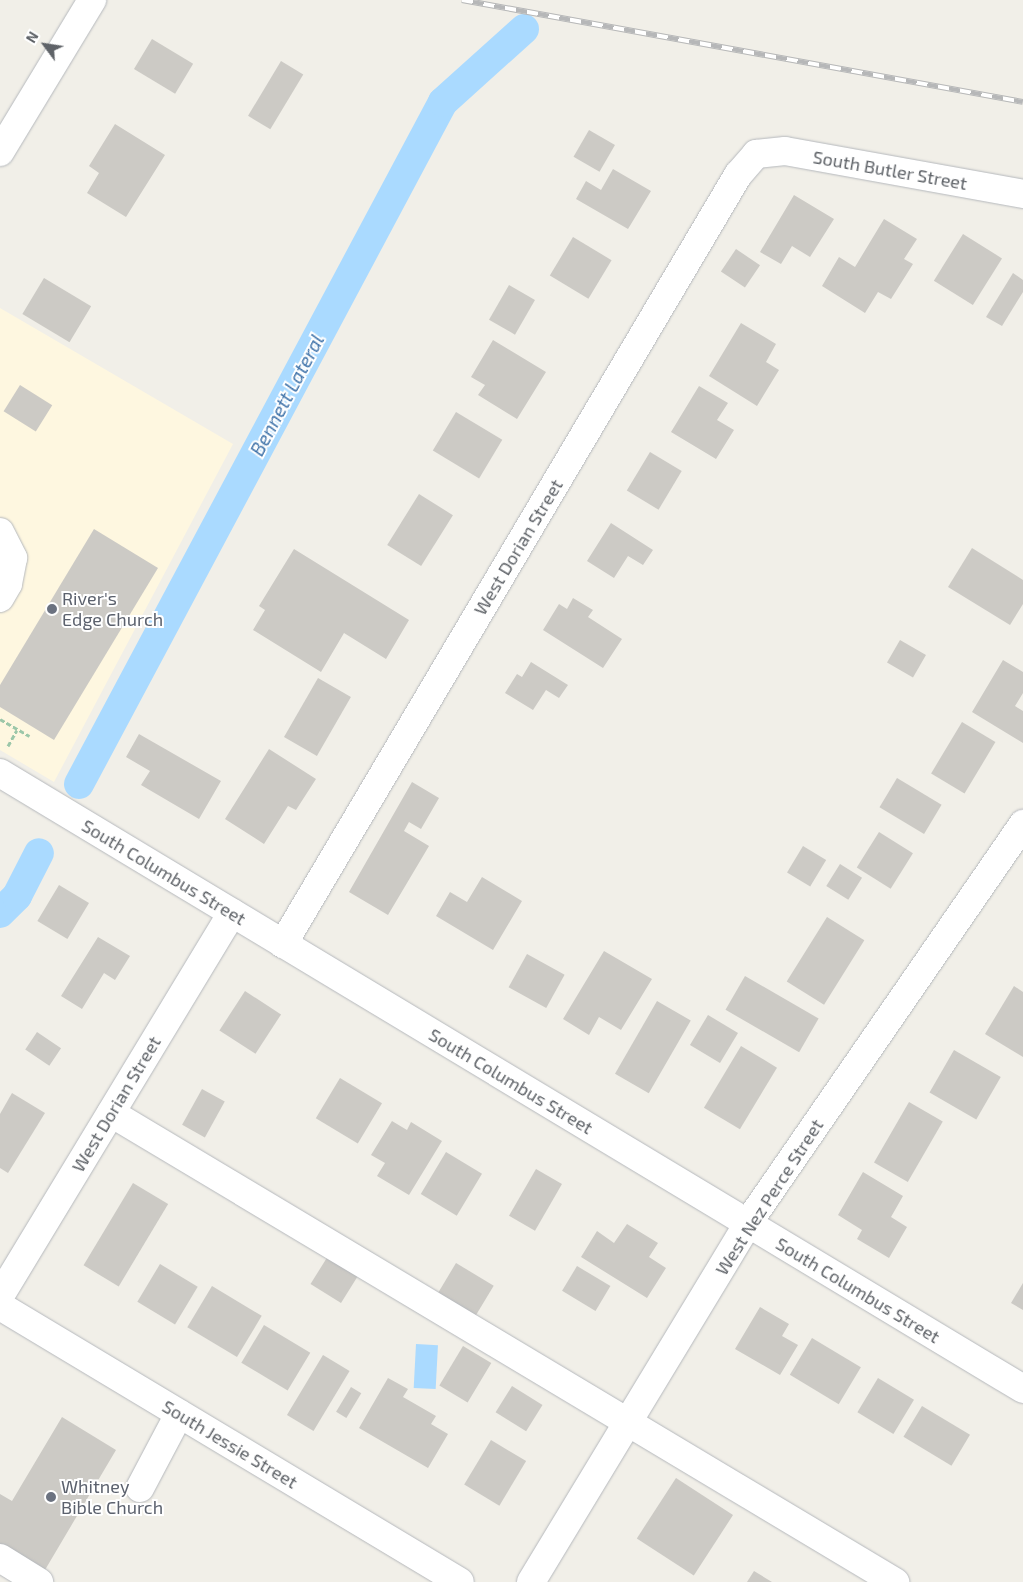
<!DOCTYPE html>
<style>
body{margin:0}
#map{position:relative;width:1023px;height:1582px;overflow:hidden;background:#f1efe8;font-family:"Exo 2",sans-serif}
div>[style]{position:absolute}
.commercial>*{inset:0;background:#fef7e0}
.water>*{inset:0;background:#aadaff;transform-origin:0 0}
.canal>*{height:30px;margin:-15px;padding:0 15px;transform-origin:15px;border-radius:15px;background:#aadaff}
.building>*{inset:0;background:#cccac5;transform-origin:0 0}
.path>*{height:3px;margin-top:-1.5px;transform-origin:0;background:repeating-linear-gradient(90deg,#9cc7a9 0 5px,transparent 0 7.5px)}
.roads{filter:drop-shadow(0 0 1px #b5b8bc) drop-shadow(0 0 1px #b5b8bc)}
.minor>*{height:28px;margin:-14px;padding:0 14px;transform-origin:14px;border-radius:14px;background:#fff}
.rail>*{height:5.5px;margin-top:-2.75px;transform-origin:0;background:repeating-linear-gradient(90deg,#fff 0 11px,#b6b7b8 0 22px);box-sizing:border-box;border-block:1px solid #b6b7b8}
.dots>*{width:14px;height:14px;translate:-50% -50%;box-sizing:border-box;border:2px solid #fff;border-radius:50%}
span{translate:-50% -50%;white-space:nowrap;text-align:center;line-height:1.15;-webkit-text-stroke:4px #fff;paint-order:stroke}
.street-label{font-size:18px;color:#5f6368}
.worship-label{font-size:18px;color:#5b616d}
.left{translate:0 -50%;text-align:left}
.water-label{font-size:19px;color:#4174aa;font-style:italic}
.north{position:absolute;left:20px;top:20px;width:50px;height:50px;-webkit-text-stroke:4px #fff;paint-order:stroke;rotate:301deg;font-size:14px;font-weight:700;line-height:20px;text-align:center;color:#5f6368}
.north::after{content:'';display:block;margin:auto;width:18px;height:22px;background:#5f6368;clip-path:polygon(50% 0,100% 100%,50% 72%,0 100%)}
</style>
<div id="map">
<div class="commercial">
<i style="clip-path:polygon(0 308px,233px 444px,54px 782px,0 750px)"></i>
</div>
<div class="water">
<i style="left:416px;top:1344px;width:22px;height:44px;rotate:3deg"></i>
</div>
<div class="canal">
<i style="left:79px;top:784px;width:773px;rotate:-61.91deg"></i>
<i style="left:443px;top:102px;width:109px;rotate:-42deg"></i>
<i style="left:0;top:913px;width:24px;rotate:-45deg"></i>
<i style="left:17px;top:896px;width:48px;rotate:-62.9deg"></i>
</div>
<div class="building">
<i style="left:152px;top:39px;width:48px;height:35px;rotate:31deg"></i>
<i style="left:281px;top:61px;width:26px;height:64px;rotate:31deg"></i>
<i style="clip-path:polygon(115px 124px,165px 155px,126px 217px,87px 193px,99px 173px,89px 166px)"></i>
<i style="left:589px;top:130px;width:30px;height:31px;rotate:30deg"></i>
<i style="clip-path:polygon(613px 169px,651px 191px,628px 229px,576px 199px,586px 181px,601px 190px)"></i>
<i style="clip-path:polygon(794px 195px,834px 219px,810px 257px,792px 246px,781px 264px,760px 252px)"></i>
<i style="clip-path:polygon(884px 219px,917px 239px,904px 259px,913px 264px,891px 299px,878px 292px,865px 313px,822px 286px,839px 257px,855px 267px)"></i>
<i style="left:963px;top:234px;width:46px;height:55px;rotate:32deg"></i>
<i style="left:573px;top:237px;width:45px;height:45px;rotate:31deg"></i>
<i style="left:736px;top:249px;width:29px;height:27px;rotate:34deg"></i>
<i style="clip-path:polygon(1013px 273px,1023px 280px,1023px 292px,1002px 326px,986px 317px)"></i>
<i style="left:44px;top:278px;width:55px;height:42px;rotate:31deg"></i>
<i style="left:509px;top:285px;width:30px;height:40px;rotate:30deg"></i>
<i style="clip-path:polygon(741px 323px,776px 344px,766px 362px,779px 370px,757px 406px,709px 376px)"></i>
<i style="clip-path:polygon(493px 340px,546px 372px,517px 419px,478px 395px,485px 385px,471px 377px)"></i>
<i style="left:20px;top:385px;width:38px;height:31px;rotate:32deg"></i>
<i style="clip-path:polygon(699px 386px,728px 403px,717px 420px,734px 430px,716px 459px,671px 432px)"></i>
<i style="left:456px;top:412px;width:54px;height:45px;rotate:31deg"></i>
<i style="left:650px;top:452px;width:37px;height:45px;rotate:31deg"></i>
<i style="left:419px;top:494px;width:40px;height:60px;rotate:32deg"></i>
<i style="clip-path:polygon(611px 523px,653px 550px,643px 565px,628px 556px,614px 578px,587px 561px)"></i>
<i style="clip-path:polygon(94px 529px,158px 568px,54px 740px,0 707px,0 685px)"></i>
<i style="clip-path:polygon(972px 548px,1023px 580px,1023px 604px,1010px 625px,948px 587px)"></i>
<i style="clip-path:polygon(294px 549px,409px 620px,386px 659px,344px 633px,321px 672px,253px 630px,265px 610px,259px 606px)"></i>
<i style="clip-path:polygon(573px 598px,593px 610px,588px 617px,622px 639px,603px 668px,543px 630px,559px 604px,567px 609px)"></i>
<i style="left:900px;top:640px;width:30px;height:26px;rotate:30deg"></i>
<i style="clip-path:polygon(1003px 660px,1023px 672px,1023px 693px,1015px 706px,1023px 711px,1023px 743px,972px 712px)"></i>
<i style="clip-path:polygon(531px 662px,568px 685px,559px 698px,546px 690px,533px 710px,505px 693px,517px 674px,522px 677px)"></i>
<i style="left:318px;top:678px;width:38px;height:68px;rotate:30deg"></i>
<i style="left:962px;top:722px;width:39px;height:60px;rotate:31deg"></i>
<i style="clip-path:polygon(139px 734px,221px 781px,199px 819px,141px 785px,150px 771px,126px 757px)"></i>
<i style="clip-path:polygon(269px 749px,316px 779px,296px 810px,288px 806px,264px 844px,225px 819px)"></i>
<i style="left:897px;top:778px;width:52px;height:34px;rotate:31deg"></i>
<i style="clip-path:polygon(412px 782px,439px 798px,421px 829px,409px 822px,404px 831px,429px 846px,388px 915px,349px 892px)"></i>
<i style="left:879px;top:832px;width:40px;height:42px;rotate:32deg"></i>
<i style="left:803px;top:846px;width:27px;height:31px;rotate:31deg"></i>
<i style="left:840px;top:864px;width:26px;height:26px;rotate:32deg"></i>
<i style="clip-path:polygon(482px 877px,522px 901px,493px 950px,436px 916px,450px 892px,467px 902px)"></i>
<i style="left:59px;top:885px;width:35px;height:42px;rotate:31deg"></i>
<i style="left:827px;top:917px;width:44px;height:76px;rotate:32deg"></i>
<i style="clip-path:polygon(98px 937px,130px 956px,115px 980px,104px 973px,82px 1009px,61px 996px)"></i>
<i style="clip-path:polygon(604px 951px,652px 979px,621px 1030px,599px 1017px,589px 1035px,563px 1019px)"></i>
<i style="left:527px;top:954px;width:43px;height:38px;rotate:29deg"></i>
<i style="left:745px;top:976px;width:85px;height:39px;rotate:30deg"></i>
<i style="clip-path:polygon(1014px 986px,1023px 992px,1023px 1057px,985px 1034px)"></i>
<i style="left:245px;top:991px;width:43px;height:47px;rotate:33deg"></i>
<i style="left:657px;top:1001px;width:39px;height:84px;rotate:30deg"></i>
<i style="left:708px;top:1015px;width:35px;height:35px;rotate:31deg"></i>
<i style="left:37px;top:1032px;width:29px;height:21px;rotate:34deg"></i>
<i style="left:741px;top:1046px;width:42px;height:72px;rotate:31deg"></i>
<i style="left:954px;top:1050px;width:54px;height:49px;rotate:30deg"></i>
<i style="left:340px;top:1078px;width:49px;height:47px;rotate:31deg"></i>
<i style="left:202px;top:1089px;width:26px;height:41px;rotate:29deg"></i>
<i style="clip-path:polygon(12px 1093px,45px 1113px,8px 1173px,0 1168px,0 1114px)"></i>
<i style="left:909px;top:1102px;width:39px;height:70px;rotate:30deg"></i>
<i style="clip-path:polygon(392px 1121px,407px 1130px,411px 1122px,442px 1141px,409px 1195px,377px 1176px,385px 1163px,371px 1155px)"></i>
<i style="left:446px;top:1152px;width:42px;height:49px;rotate:31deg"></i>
<i style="left:536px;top:1169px;width:30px;height:54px;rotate:30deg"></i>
<i style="clip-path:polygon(863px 1172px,903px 1196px,891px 1217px,907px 1227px,889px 1258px,857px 1239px,862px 1230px,838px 1215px)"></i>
<i style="left:133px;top:1183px;width:41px;height:96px;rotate:31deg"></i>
<i style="clip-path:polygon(627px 1224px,658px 1243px,649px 1257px,666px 1268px,647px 1298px,581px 1257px,597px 1231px,614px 1243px)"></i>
<i style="left:328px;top:1256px;width:36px;height:33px;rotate:32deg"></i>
<i style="left:456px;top:1263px;width:44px;height:39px;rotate:31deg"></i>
<i style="left:160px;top:1264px;width:44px;height:44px;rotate:31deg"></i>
<i style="left:577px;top:1266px;width:39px;height:29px;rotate:31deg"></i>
<i style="clip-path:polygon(1023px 1283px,1023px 1310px,1011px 1303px)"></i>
<i style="left:212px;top:1286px;width:58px;height:48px;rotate:31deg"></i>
<i style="clip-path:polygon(760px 1307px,789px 1324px,782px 1336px,798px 1345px,780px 1375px,735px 1349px)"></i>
<i style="left:264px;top:1325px;width:54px;height:44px;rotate:31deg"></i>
<i style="left:812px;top:1338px;width:57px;height:43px;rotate:31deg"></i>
<i style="left:463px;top:1346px;width:33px;height:46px;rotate:31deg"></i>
<i style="left:323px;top:1355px;width:31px;height:70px;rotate:31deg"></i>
<i style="clip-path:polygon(388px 1378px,408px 1389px,403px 1397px,436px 1416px,431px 1424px,448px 1434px,428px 1468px,359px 1428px)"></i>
<i style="left:878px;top:1378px;width:42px;height:40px;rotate:31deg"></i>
<i style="left:512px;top:1386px;width:36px;height:31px;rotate:32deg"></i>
<i style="left:351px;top:1387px;width:12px;height:29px;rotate:31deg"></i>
<i style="left:922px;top:1406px;width:56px;height:36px;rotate:31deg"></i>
<i style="clip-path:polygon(62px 1417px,116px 1450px,42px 1575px,0 1550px,0 1494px,12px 1501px)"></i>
<i style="left:491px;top:1440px;width:41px;height:52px;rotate:31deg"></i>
<i style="left:676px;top:1478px;width:68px;height:72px;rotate:33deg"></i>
<i style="clip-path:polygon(754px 1571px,772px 1582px,747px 1582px)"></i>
</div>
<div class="path">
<i style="left:0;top:719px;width:34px;rotate:30deg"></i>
<i style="left:8px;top:746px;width:18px;rotate:-61deg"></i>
</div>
<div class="roads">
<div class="minor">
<i style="left:0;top:152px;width:178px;rotate:-58.8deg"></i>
<i style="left:0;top:532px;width:29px;rotate:63deg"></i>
<i style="left:13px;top:558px;width:26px;rotate:101deg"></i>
<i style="left:8px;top:584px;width:16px;rotate:120deg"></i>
<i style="left:0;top:773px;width:1194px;rotate:31.05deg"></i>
<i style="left:283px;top:944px;width:894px;rotate:-59.39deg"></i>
<i style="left:738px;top:175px;width:28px;rotate:-49deg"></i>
<i style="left:756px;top:154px;width:29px;rotate:-6deg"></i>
<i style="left:785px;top:151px;width:242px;rotate:10.2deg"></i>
<i style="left:111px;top:1113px;width:914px;rotate:30.89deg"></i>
<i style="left:0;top:1296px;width:448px;rotate:-58.8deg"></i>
<i style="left:0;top:1306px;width:536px;rotate:30.96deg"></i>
<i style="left:140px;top:1488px;width:84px;rotate:-62.2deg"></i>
<i style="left:0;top:1558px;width:46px;rotate:31.6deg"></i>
<i style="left:531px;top:1582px;width:419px;rotate:-58.8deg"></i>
<i style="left:748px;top:1223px;width:485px;rotate:-55.4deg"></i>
</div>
</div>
<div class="rail">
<i style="left:462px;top:0;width:570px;rotate:10.3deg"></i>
</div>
<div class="dots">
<i style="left:52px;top:609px;background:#6b7280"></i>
<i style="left:51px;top:1497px;background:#6b7280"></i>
</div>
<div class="street-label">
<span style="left:890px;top:170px;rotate:10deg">South Butler Street</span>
<span style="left:518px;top:547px;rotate:-59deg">West Dorian Street</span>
<span style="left:164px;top:872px;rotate:31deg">South Columbus Street</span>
<span style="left:511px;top:1081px;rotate:31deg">South Columbus Street</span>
<span style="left:116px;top:1104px;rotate:-59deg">West Dorian Street</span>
<span style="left:769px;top:1197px;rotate:-57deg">West Nez Perce Street</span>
<span style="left:858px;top:1290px;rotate:31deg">South Columbus Street</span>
<span style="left:230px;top:1444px;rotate:31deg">South Jessie Street</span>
</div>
<div class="worship-label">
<span class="left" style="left:62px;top:609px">River's<br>Edge Church</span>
<span class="left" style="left:61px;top:1497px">Whitney<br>Bible Church</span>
</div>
<div class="water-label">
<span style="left:287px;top:395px;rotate:-62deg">Bennett Lateral</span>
</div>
<div class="north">N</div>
</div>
